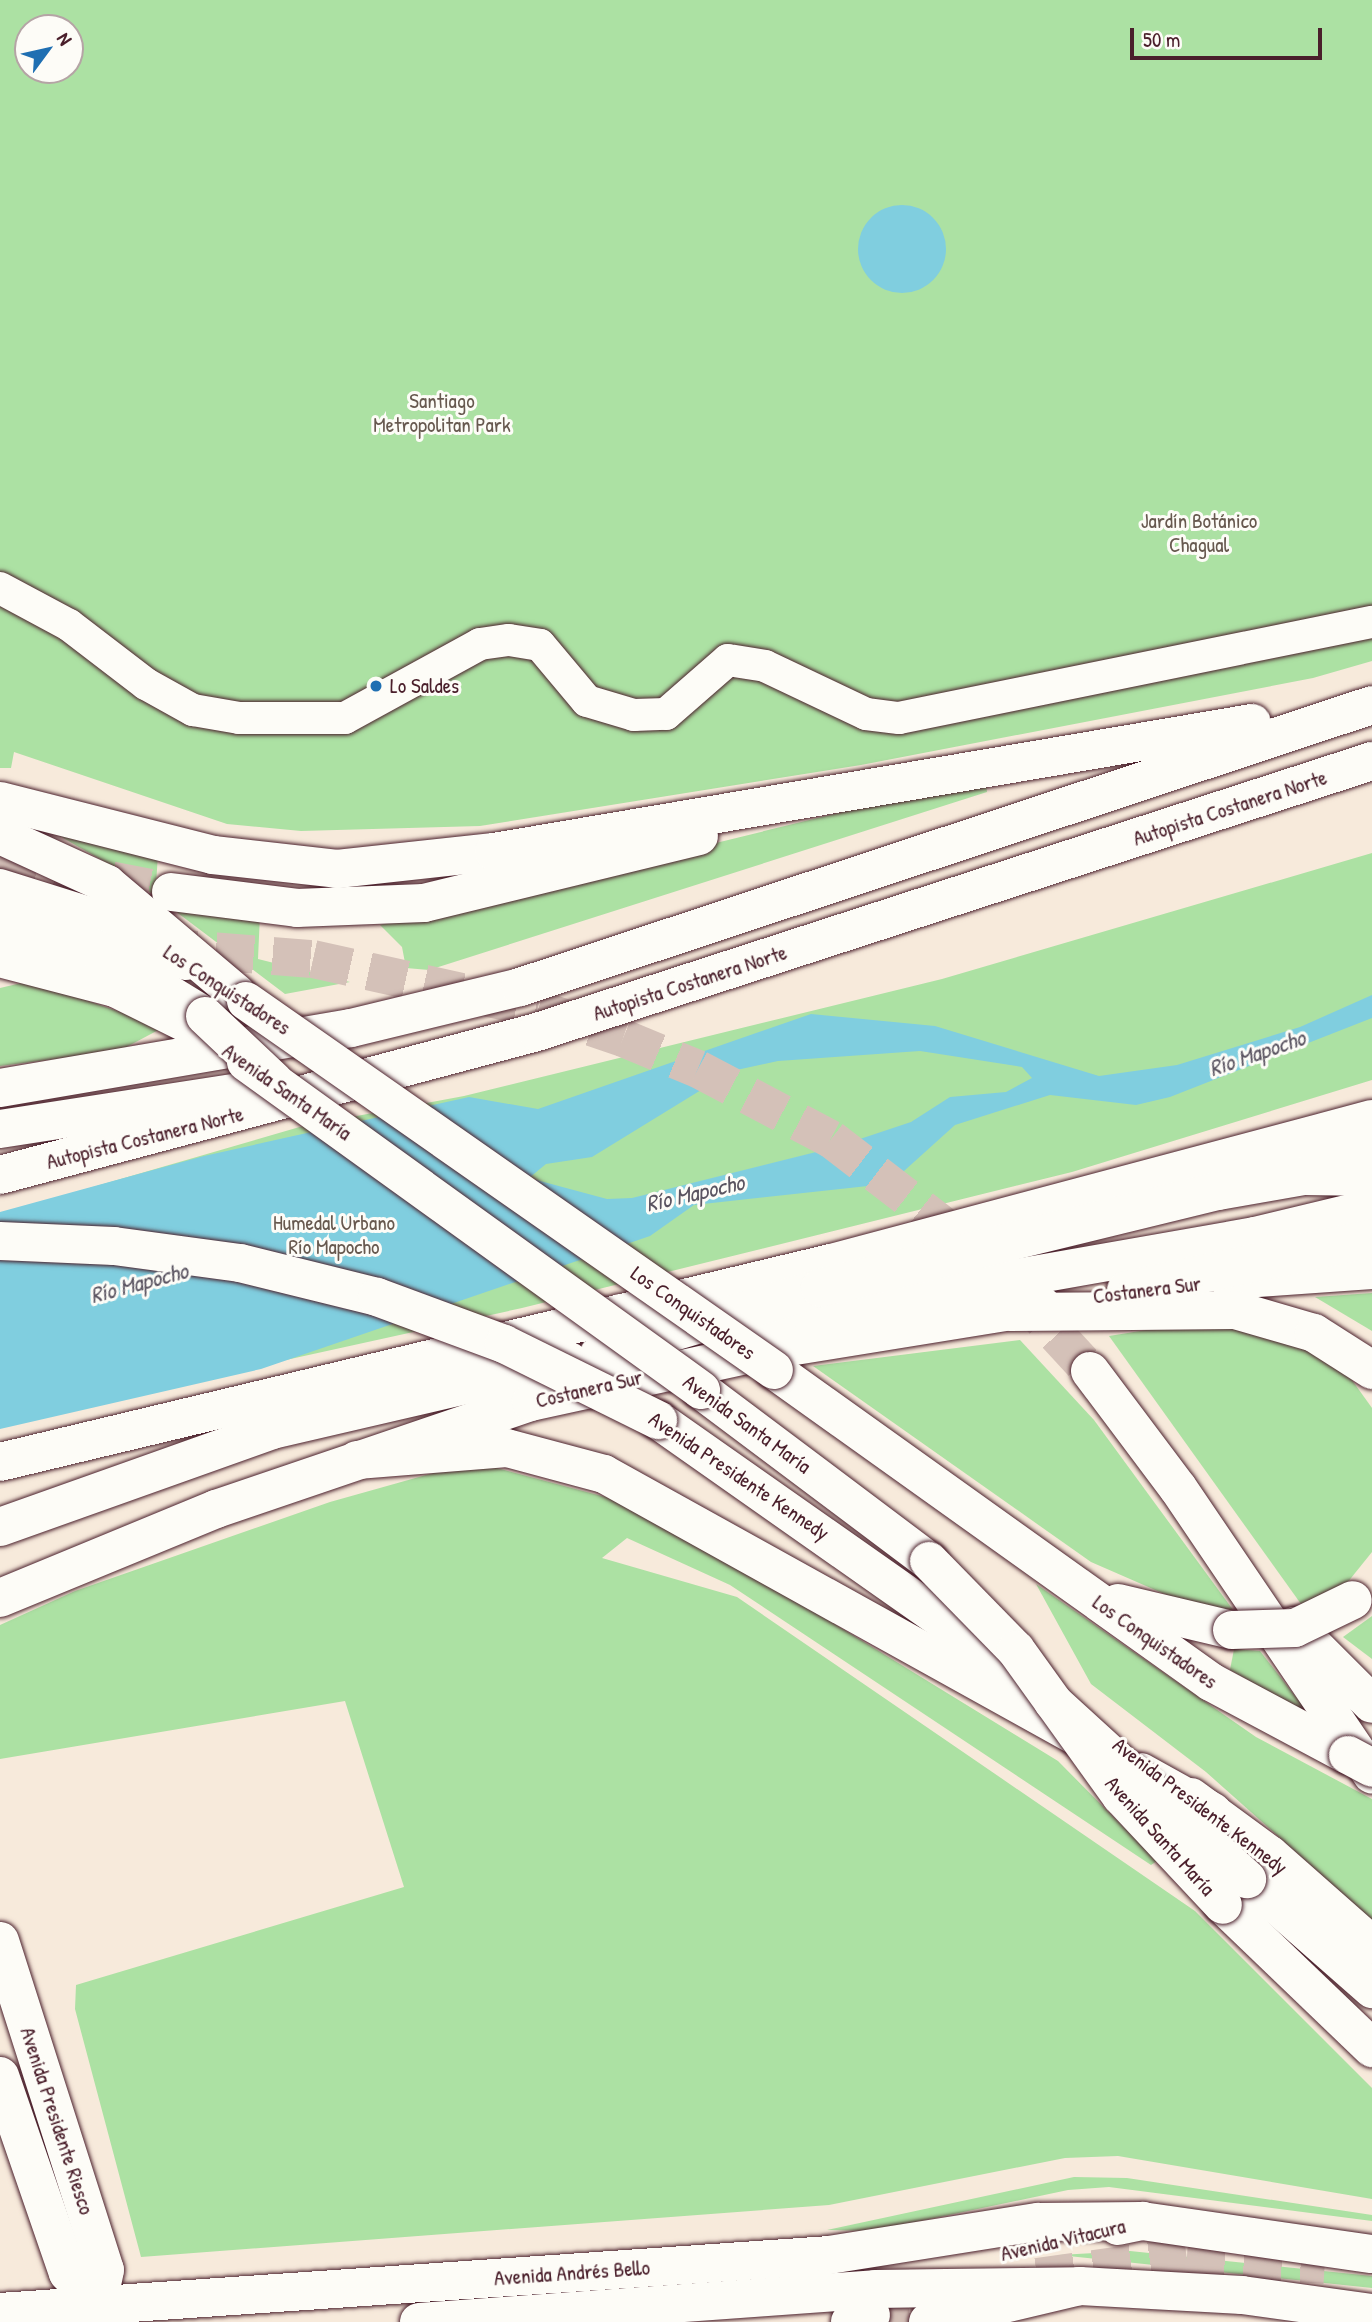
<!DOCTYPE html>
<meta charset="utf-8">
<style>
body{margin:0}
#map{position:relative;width:1372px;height:2322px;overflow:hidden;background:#f7eadb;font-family:"Patrick Hand",sans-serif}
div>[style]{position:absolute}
.green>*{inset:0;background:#ace1a3}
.water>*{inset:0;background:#80cedf}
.round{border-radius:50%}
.highway-tunnel>*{height:38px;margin-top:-19px;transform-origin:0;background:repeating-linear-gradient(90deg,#d4c1b8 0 38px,transparent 0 57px)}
.roads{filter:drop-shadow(0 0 2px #4a1f2b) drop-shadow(0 0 2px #4a1f2b)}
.street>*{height:32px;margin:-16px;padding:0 16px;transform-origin:16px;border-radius:16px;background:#fdfcf7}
.secondary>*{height:38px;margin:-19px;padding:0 19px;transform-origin:19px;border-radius:19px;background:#fdfcf7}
.primary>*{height:38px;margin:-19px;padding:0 19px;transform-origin:19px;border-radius:19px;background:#fdfcf7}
.highway>*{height:38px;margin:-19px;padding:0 19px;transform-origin:19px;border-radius:19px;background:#fdfcf7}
.bridges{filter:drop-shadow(0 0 2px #4a1f2b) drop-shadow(0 0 2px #4a1f2b)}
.primary-bridge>*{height:38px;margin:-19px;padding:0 19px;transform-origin:19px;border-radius:19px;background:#fdfcf7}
.highway-bridge>*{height:38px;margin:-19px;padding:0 19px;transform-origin:19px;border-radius:19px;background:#fdfcf7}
.dots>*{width:19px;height:19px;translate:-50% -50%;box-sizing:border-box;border:4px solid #fdfcf7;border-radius:50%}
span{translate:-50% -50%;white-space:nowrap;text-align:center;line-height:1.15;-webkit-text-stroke:6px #fdfcf7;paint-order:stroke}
.park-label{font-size:21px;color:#67594f}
.poi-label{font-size:21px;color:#4a1f2b}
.left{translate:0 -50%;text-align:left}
.street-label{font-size:21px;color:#4a1f2b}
.water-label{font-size:23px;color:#5a5461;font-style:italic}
.north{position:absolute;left:14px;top:14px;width:70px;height:70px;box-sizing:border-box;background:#fdfcf7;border:2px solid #b5a4a5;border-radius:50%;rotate:57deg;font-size:19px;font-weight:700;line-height:28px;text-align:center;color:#4a1f2b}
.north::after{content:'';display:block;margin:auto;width:24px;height:32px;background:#1f6fb2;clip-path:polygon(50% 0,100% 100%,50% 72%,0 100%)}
.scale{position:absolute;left:1130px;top:28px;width:192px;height:32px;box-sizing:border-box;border:4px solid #4a1f2b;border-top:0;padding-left:9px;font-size:21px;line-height:24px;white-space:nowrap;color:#4a1f2b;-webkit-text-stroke:5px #fdfcf7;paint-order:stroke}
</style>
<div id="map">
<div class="green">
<i style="clip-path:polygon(evenodd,0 0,1372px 0,1372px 661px,1313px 678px,861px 765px,480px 826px,301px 831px,227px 824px,14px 752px,11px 768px,0 768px,0 0,28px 28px,70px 28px,70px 70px,28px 70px,28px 28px)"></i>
<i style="clip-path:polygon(986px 783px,987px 792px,429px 970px,406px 968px,402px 947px,380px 925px,875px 804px)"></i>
<i style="clip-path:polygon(58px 835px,158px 855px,156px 884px,260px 914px,258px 959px,350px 982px,285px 994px,126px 874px)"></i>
<i style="clip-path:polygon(1372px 853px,1372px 1080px,1072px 1172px,522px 1308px,208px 1377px,0 1214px,303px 1126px,464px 1096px,942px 979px)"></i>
<i style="clip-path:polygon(30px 981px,164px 1027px,119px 1051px,0 1066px,0 988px)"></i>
<i style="clip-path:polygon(1372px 1293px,1372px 1331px,1315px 1297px)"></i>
<i style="clip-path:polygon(1208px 1320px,1281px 1332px,1344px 1369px,1372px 1408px,1372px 1552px,1343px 1588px,1306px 1611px,1109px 1336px)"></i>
<i style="clip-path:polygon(1020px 1340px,1094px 1420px,1239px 1618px,1224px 1620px,1091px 1562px,813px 1366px)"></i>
<i style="clip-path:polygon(489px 1466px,613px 1499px,807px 1607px,1058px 1761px,1157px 1861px,1151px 1865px,730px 1585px,627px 1538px,602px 1558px,737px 1597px,1195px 1911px,1372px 2088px,1372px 2199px,1118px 2156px,1065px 2158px,829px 2205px,141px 2257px,75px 2009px,76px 1985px,404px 1887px,345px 1701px,0 1759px,0 1625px,75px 1591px,330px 1502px,451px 1468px)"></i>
<i style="clip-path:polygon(1036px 1584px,1256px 1737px,1372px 1799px,1372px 1920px,1206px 1772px,1091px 1684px)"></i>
<i style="clip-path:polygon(1372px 1616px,1372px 1659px,1343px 1637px)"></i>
<i style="clip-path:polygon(1234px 1649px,1260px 1651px,1309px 1714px,1230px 1670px)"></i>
<i style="clip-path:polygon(1074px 2177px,1127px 2178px,1372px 2215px,1372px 2221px,1109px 2187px,1068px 2190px,873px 2231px,827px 2230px)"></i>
<i style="clip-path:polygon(1130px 2251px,1372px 2276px,1372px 2288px,1059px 2255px)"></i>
</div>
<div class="water">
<i class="round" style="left:858px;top:205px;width:88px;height:88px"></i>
<i style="clip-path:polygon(evenodd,1372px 995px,1372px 1018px,1170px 1097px,1136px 1105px,1050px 1095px,955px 1125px,904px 1171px,877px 1185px,694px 1205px,650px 1236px,261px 1369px,0 1429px,0 1212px,204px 1156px,469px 1097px,538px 1109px,811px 1014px,935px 1026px,1099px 1076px,1177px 1065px,1300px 1027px,1372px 995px,920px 1051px,1022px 1067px,1032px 1078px,1006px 1092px,950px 1097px,911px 1122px,836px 1147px,632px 1198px,607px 1199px,529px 1178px,546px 1164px,592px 1157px,732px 1071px,778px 1061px,920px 1051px)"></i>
</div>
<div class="highway-tunnel">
<i style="left:0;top:859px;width:174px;rotate:10.9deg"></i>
<i style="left:159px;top:947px;width:154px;rotate:4.5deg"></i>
<i style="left:313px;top:959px;width:230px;rotate:12.5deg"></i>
<i style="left:538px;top:1009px;width:90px;rotate:18.8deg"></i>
<i style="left:623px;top:1038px;width:81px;rotate:22.5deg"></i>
<i style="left:698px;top:1069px;width:150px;rotate:27.8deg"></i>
<i style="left:831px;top:1139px;width:182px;rotate:37.6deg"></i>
<i style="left:1018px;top:1293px;width:106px;rotate:47.3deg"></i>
<i style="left:1037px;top:2277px;width:151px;rotate:-8deg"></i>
<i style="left:1187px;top:2256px;width:138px;rotate:3.7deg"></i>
<i style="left:871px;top:2315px;width:82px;rotate:-13.4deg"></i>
</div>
<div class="roads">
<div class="street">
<i style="left:0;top:588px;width:78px;rotate:28.2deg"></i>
<i style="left:69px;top:625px;width:97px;rotate:37.5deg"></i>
<i style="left:146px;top:684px;width:54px;rotate:29deg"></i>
<i style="left:193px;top:710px;width:47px;rotate:9.9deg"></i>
<i style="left:239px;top:718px;width:106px"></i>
<i style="left:345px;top:718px;width:154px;rotate:-28.7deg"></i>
<i style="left:480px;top:644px;width:29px;rotate:-8deg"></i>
<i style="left:509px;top:640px;width:31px;rotate:9deg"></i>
<i style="left:540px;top:645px;width:73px;rotate:50deg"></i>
<i style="left:587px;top:701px;width:49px;rotate:16.6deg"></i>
<i style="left:634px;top:715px;width:32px;rotate:-2deg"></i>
<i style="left:666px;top:714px;width:82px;rotate:-41.1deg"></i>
<i style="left:728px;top:660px;width:37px;rotate:9deg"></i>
<i style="left:765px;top:666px;width:112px;rotate:25.4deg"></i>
<i style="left:866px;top:714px;width:33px;rotate:7deg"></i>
<i style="left:899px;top:718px;width:483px;rotate:-11.5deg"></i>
</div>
<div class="secondary">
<i style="left:1229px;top:1280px;width:143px;rotate:-4deg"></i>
<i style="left:738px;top:1327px;width:525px;rotate:-9.98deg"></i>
<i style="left:1255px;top:1236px;width:120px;rotate:-13.5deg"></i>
<i style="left:0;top:1462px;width:854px;rotate:-13.47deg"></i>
<i style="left:831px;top:1263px;width:560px;rotate:-14.91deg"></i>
<i style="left:0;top:1527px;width:289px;rotate:-19.6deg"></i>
<i style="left:272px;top:1430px;width:305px;rotate:-13.1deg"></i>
<i style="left:0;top:1598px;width:234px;rotate:-22.4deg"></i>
<i style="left:216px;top:1509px;width:333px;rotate:-18.8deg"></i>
<i style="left:531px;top:1402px;width:239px;rotate:-12.3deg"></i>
<i style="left:764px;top:1351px;width:282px;rotate:-9.2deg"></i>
<i style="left:0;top:1941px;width:345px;rotate:72.3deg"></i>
<i style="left:105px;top:2270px;width:34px;rotate:102deg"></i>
<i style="left:0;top:2076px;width:208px;rotate:71deg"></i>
<i style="left:68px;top:2273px;width:42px;rotate:45deg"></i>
<i style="left:98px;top:2303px;width:18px;rotate:71deg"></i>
</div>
<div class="primary">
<i style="left:0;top:888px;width:113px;rotate:17.5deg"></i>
<i style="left:108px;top:922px;width:87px;rotate:26.6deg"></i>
<i style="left:0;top:958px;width:119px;rotate:14.6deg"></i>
<i style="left:115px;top:988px;width:81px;rotate:26.3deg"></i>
<i style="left:1010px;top:1312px;width:225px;rotate:-0.5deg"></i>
<i style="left:1235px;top:1310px;width:82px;rotate:16.2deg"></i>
<i style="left:1314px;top:1333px;width:69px;rotate:32.5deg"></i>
<i style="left:774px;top:1370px;width:537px;rotate:35.53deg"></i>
<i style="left:1211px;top:1682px;width:155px;rotate:28.1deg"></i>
<i style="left:701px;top:1390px;width:285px;rotate:36.9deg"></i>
<i style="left:1118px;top:1603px;width:117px;rotate:13.3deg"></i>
<i style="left:1223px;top:1905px;width:207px;rotate:43.8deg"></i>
<i style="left:1118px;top:2226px;width:25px;rotate:-12deg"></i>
<i style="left:1142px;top:2221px;width:232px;rotate:8.2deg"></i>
<i style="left:0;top:2312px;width:831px;rotate:-3.93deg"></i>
<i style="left:829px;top:2255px;width:212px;rotate:-9deg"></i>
<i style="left:1038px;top:2222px;width:104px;rotate:-0.6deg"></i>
<i style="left:419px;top:2322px;width:457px;rotate:-4.1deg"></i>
<i style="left:875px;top:2289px;width:205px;rotate:-0.8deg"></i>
<i style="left:928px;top:2322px;width:156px;rotate:-13.3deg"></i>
<i style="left:1080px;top:2286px;width:162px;rotate:3.2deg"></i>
<i style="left:1242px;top:2295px;width:131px;rotate:7.9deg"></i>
</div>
<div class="highway">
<i style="left:0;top:801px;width:220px;rotate:14.2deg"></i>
<i style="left:213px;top:855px;width:125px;rotate:6.4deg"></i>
<i style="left:337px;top:869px;width:158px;rotate:-6.2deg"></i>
<i style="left:494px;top:852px;width:769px;rotate:-9.66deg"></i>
<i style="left:0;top:835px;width:118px;rotate:24.6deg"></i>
<i style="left:107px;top:884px;width:170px;rotate:40.2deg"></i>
<i style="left:171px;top:892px;width:127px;rotate:7.2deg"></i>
<i style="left:297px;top:908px;width:127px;rotate:-2.3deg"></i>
<i style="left:424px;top:903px;width:283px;rotate:-13.7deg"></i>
<i style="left:0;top:922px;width:98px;rotate:15.5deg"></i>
<i style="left:94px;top:948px;width:130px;rotate:31.5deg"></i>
<i style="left:0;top:1088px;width:356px;rotate:-9.7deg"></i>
<i style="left:351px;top:1028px;width:174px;rotate:-13.6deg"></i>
<i style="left:520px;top:987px;width:897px;rotate:-18.31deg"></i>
<i style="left:0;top:1129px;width:260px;rotate:-8.8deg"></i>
<i style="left:1270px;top:1149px;width:102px;rotate:-5.6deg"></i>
<i style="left:0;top:1175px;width:556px;rotate:-14.91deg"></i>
<i style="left:537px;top:1032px;width:878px;rotate:-17.98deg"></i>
<i style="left:1126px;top:1290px;width:251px;rotate:-11.9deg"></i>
<i style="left:620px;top:1313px;width:87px;rotate:-6.6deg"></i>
<i style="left:599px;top:1354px;width:231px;rotate:-16.6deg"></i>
<i style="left:820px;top:1288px;width:410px;rotate:-13.7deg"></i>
<i style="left:1218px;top:1191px;width:87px;rotate:-9.9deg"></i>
<i style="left:1304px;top:1176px;width:68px;rotate:0.8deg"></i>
<i style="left:1090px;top:1371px;width:146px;rotate:53.1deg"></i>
<i style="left:1178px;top:1488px;width:346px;rotate:55.9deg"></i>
<i style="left:658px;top:1420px;width:463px;rotate:35.1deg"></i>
<i style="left:357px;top:1460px;width:150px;rotate:-4.6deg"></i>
<i style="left:507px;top:1448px;width:100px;rotate:15deg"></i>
<i style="left:604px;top:1474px;width:550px;rotate:29.03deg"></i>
<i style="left:1294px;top:1626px;width:110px;rotate:45deg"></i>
<i style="left:1141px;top:1772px;width:82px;rotate:29.1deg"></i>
<i style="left:1191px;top:1797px;width:98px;rotate:36.3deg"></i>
<i style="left:1270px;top:1855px;width:136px;rotate:41.4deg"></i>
<i style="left:1247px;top:1879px;width:167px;rotate:41.3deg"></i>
<i style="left:850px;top:2322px;width:22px;rotate:-18deg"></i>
</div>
</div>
<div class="bridges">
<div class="primary-bridge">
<i style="left:246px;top:1001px;width:644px;rotate:34.95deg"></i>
<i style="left:246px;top:1062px;width:561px;rotate:35.79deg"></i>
<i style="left:929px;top:1561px;width:124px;rotate:45.7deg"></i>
<i style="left:1016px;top:1650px;width:180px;rotate:54.3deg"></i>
<i style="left:1121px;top:1796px;width:149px;rotate:46.9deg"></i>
<i style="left:1232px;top:1630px;width:63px;rotate:-1.8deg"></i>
<i style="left:1295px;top:1628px;width:64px;rotate:-25.8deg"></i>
</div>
<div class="highway-bridge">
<i style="left:205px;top:1016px;width:95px;rotate:43.3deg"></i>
<i style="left:0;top:1241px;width:114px;rotate:2.5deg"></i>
<i style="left:114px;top:1246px;width:127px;rotate:7.7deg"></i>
<i style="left:240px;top:1263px;width:141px;rotate:13.9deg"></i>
<i style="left:377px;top:1297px;width:135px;rotate:20.3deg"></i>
<i style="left:504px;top:1344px;width:172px;rotate:26.3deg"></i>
<i style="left:1053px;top:1702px;width:263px;rotate:42.4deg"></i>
<i style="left:1348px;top:1755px;width:27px;rotate:28deg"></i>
</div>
</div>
<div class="dots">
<i style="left:376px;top:686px;background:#1f6fb2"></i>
</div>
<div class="park-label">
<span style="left:442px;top:413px">Santiago<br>Metropolitan Park</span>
<span style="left:1199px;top:533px">Jardín Botánico<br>Chagual</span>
<span style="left:334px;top:1235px">Humedal Urbano<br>Río Mapocho</span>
</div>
<div class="poi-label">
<span class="left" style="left:390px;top:686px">Lo Saldes</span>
</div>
<div class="street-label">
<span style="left:1230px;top:808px;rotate:-18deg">Autopista Costanera Norte</span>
<span style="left:690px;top:983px;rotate:-18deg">Autopista Costanera Norte</span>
<span style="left:227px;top:990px;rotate:33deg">Los Conquistadores</span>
<span style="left:287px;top:1092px;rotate:35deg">Avenida Santa María</span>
<span style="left:145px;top:1138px;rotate:-14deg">Autopista Costanera Norte</span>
<span style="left:1147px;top:1290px;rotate:-7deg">Costanera Sur</span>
<span style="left:693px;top:1313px;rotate:35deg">Los Conquistadores</span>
<span style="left:589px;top:1389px;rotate:-13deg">Costanera Sur</span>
<span style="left:747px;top:1424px;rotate:36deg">Avenida Santa María</span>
<span style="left:739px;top:1476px;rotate:34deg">Avenida Presidente Kennedy</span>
<span style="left:1155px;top:1642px;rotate:35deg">Los Conquistadores</span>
<span style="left:1200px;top:1806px;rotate:37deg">Avenida Presidente Kennedy</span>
<span style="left:1160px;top:1836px;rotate:48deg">Avenida Santa María</span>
<span style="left:57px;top:2121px;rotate:72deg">Avenida Presidente Riesco</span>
<span style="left:1063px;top:2240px;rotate:-13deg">Avenida Vitacura</span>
<span style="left:572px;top:2273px;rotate:-4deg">Avenida Andrés Bello</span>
</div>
<div class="water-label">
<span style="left:1257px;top:1053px;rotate:-19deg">Río Mapocho</span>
<span style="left:695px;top:1193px;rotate:-13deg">Río Mapocho</span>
<span style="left:139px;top:1283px;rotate:-15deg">Río Mapocho</span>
</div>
<div class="north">N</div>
<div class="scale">50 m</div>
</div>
